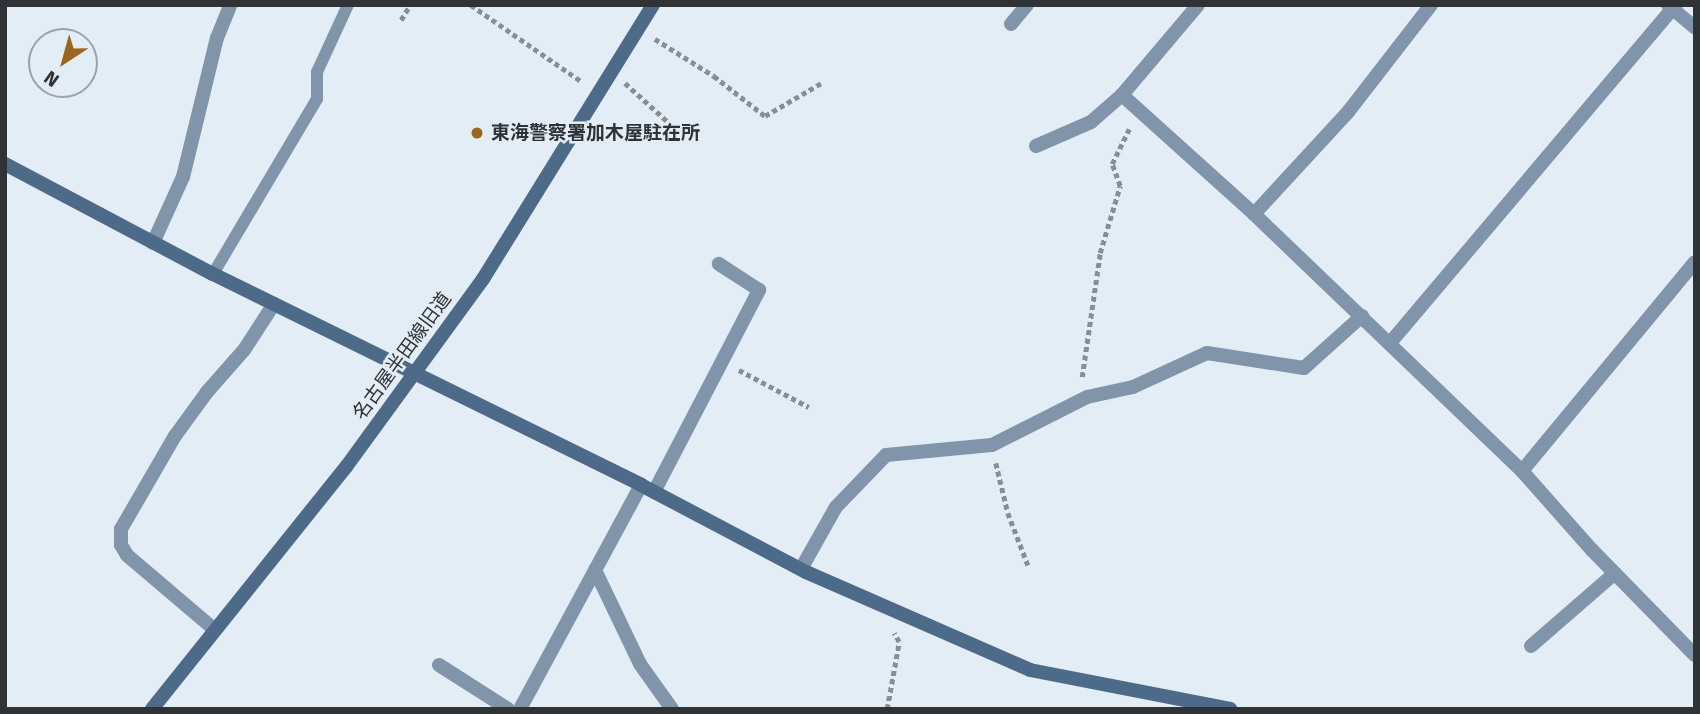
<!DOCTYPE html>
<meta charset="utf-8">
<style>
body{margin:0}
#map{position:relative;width:1700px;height:714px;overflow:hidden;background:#e3edf6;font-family:"Fira Sans","Noto Sans JP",sans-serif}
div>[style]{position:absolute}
.path>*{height:4.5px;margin-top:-2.25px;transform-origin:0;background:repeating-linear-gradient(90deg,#888f94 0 5px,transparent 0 8.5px)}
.lane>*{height:12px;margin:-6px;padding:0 6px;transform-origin:6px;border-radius:6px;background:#8095a9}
.street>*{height:14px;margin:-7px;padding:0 7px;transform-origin:7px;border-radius:7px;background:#8095a9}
.secondary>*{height:14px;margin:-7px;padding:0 7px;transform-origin:7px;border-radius:7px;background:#4d6b88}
.dots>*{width:19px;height:19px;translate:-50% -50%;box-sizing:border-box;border:4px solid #e3edf6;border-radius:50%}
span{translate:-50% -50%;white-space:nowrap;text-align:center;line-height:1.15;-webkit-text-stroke:5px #e3edf6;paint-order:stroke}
.poi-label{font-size:19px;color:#2f3336;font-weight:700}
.left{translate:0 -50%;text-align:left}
.street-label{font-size:19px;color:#2f3336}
.frame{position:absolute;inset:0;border:7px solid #2f3336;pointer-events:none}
.north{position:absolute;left:28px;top:28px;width:70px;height:70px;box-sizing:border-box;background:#e3edf6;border:2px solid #9ba3a9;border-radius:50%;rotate:216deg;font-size:19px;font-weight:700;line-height:28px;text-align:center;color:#2f3336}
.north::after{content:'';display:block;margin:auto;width:24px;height:32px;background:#9a651d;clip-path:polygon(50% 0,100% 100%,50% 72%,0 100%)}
</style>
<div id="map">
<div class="path">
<i style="left:471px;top:5px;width:135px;rotate:34.7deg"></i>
<i style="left:401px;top:20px;width:17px;rotate:-59deg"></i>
<i style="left:655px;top:39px;width:70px;rotate:32.1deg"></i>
<i style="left:714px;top:76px;width:65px;rotate:38.1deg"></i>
<i style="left:765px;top:116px;width:67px;rotate:-30.4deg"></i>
<i style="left:625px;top:83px;width:70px;rotate:42.1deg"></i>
<i style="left:739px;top:370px;width:79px;rotate:27.9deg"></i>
<i style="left:1082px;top:377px;width:125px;rotate:-81.7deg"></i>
<i style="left:1100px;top:253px;width:70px;rotate:-73.4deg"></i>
<i style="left:1120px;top:186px;width:23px;rotate:-110deg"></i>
<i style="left:1112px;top:164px;width:39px;rotate:-64deg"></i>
<i style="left:996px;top:463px;width:51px;rotate:76.5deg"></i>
<i style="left:1008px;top:513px;width:56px;rotate:69deg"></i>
<i style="left:887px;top:709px;width:68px;rotate:-79.8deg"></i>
<i style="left:899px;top:642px;width:10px;rotate:-119deg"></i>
</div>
<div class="lane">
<i style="left:213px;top:274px;width:204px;rotate:-59.3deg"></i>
<i style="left:317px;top:99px;width:27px;rotate:-90deg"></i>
<i style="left:317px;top:72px;width:74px;rotate:-65.2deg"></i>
</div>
<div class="street">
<i style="left:1198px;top:5px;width:118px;rotate:130.2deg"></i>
<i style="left:1122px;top:95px;width:178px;rotate:42deg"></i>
<i style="left:1254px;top:214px;width:371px;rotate:43.8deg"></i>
<i style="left:1522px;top:471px;width:106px;rotate:48.5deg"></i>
<i style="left:1592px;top:550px;width:147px;rotate:45.6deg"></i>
<i style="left:1668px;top:5px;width:35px;rotate:40deg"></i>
<i style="left:1011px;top:24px;width:25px;rotate:-50deg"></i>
<i style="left:1036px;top:146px;width:60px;rotate:-23.6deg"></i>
<i style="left:1091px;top:122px;width:41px;rotate:-41.1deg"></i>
<i style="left:1254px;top:214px;width:139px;rotate:-47.3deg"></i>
<i style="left:1348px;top:112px;width:135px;rotate:-52.2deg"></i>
<i style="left:153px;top:243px;width:72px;rotate:-65.6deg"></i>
<i style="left:183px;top:177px;width:143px;rotate:-76.3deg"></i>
<i style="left:217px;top:38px;width:35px;rotate:-68deg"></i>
<i style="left:1390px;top:343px;width:443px;rotate:-49.8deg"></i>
<i style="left:1522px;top:471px;width:271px;rotate:-50.4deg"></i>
<i style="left:654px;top:492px;width:228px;rotate:-62.5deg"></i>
<i style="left:759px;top:290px;width:48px;rotate:-147deg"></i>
<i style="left:801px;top:569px;width:71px;rotate:-60.6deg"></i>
<i style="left:836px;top:507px;width:72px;rotate:-46.1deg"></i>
<i style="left:886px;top:455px;width:106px;rotate:-5.4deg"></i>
<i style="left:992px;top:445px;width:106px;rotate:-26.8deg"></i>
<i style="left:1087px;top:397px;width:47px;rotate:-12.3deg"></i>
<i style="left:1133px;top:387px;width:81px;rotate:-24.7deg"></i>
<i style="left:1207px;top:353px;width:98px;rotate:8.8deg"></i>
<i style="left:1304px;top:368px;width:78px;rotate:-41.9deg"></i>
<i style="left:595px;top:570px;width:104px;rotate:64.4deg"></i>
<i style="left:640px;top:664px;width:55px;rotate:54.6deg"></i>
<i style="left:215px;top:630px;width:116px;rotate:-139.6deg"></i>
<i style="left:127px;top:555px;width:12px;rotate:-121deg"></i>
<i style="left:121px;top:545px;width:16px;rotate:-90deg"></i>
<i style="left:121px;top:529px;width:108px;rotate:-59.9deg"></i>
<i style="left:175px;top:436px;width:54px;rotate:-54deg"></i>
<i style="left:207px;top:392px;width:56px;rotate:-48.6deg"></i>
<i style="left:244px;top:350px;width:55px;rotate:-56.9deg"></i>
<i style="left:1531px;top:646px;width:111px;rotate:-41deg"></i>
<i style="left:439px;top:665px;width:82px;rotate:32.5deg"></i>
<i style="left:520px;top:709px;width:255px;rotate:-61.6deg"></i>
</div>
<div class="secondary">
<i style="left:5px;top:164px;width:235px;rotate:27.9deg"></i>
<i style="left:213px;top:274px;width:477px;rotate:26.2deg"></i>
<i style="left:641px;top:485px;width:187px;rotate:27.8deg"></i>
<i style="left:806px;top:572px;width:244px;rotate:23.6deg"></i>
<i style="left:1030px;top:670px;width:204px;rotate:11deg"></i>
<i style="left:152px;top:709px;width:310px;rotate:-51.3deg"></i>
<i style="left:346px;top:467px;width:233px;rotate:-53.9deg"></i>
<i style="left:483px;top:279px;width:322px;rotate:-58.2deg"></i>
</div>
<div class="dots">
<i style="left:477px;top:133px;background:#9a651d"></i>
</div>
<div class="poi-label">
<span class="left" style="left:491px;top:133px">東海警察署加木屋駐在所</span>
</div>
<div class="street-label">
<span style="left:402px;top:356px;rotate:-54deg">名古屋半田線旧道</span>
</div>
<div class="frame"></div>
<div class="north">N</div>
</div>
